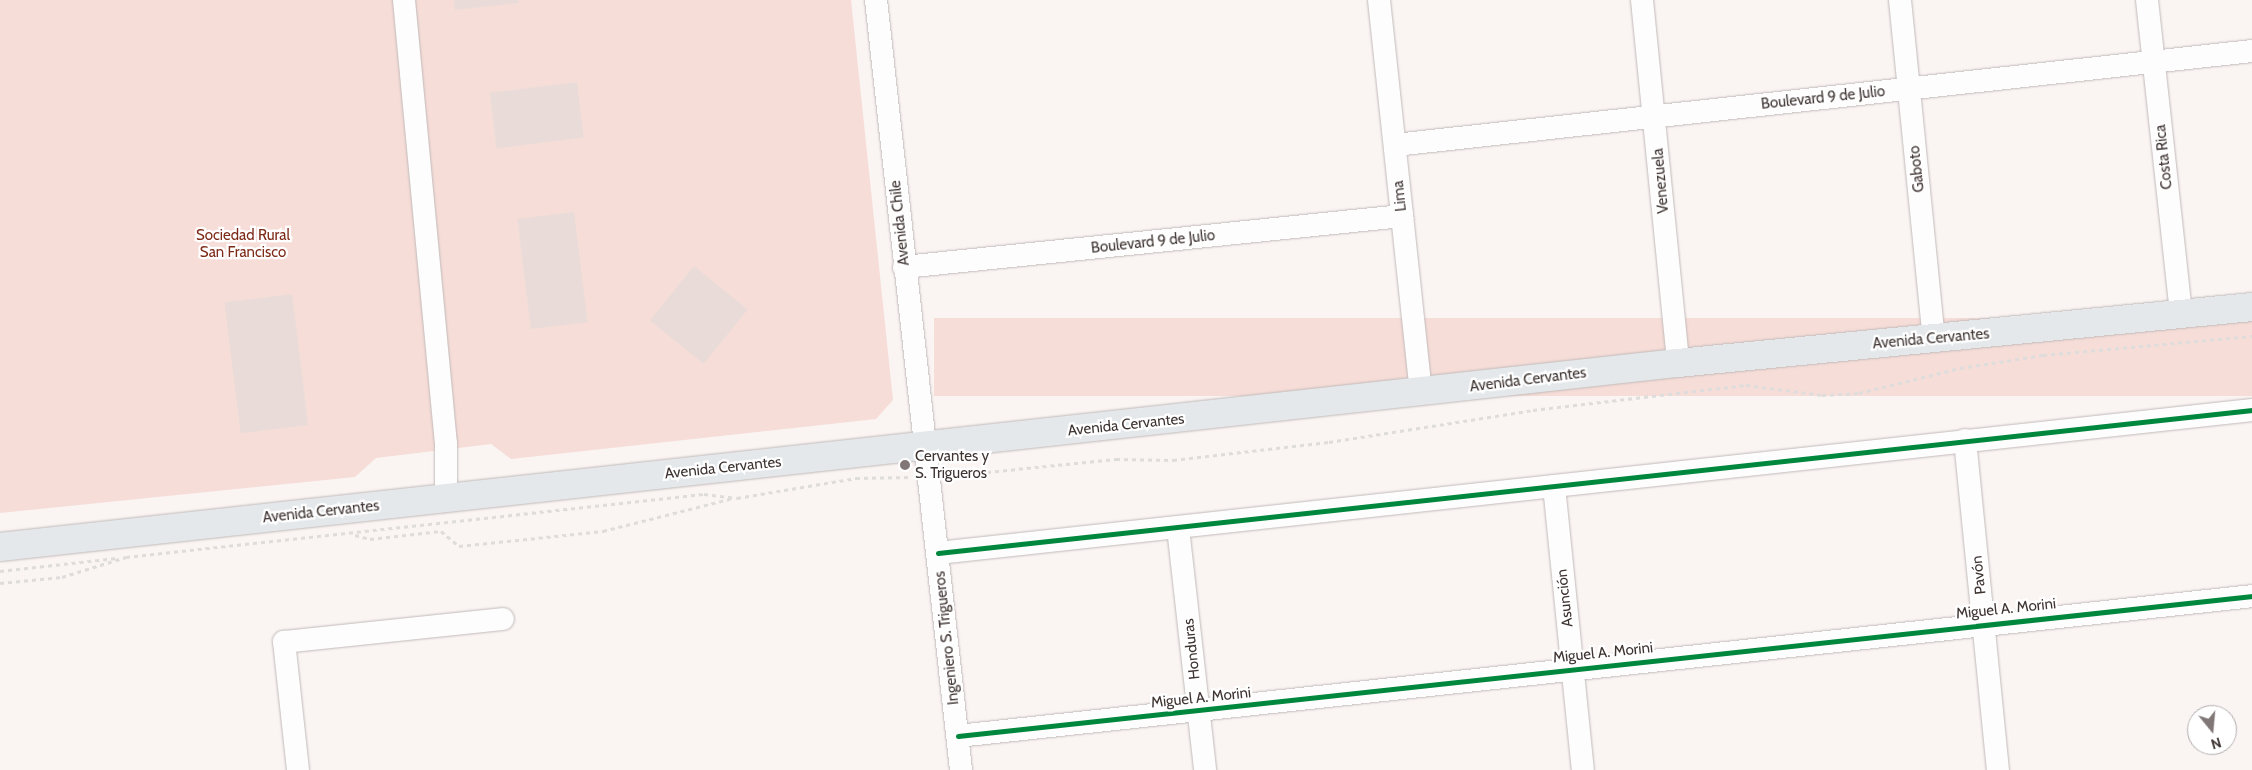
<!DOCTYPE html>
<meta charset="utf-8">
<style>
body{margin:0}
#map{position:relative;width:2252px;height:770px;overflow:hidden;background:#faf4f3;font-family:Cabin,sans-serif}
div>[style]{position:absolute}
.green>*{inset:0;background:#f6ddd8;transform-origin:0 0}
.building>*{inset:0;background:#e9dcd8;transform-origin:0 0}
.path>*{height:3px;margin-top:-1.5px;transform-origin:0;background:repeating-linear-gradient(90deg,#dfdcdc 0 4px,transparent 0 8px)}
.roads{filter:drop-shadow(0 0 1px #c1bab9) drop-shadow(0 0 1px #c1bab9)}
.minor>*{height:22px;margin:-11px;padding:0 11px;transform-origin:11px;border-radius:11px;background:#fefdfd}
.major>*{height:28px;margin:-14px;padding:0 14px;transform-origin:14px;border-radius:14px;background:#e4e8eb}
.cycleway>*{height:5px;margin:-2.5px;padding:0 2.5px;transform-origin:2.5px;border-radius:2.5px;background:#00873e}
.dots>*{width:14px;height:14px;translate:-50% -50%;box-sizing:border-box;border:2px solid #fff;border-radius:50%}
span{translate:-50% -50%;white-space:nowrap;text-align:center;line-height:1.15;-webkit-text-stroke:4.5px #fff;paint-order:stroke}
.street-label{font-size:15px;color:#3e3432}
.park-label{font-size:15px;color:#7d2b17}
.poi-label{font-size:15px;color:#3e3432}
.left{translate:0 -50%;text-align:left}
.north{position:absolute;left:2187px;top:705px;width:50px;height:50px;box-sizing:border-box;background:#fff;border:1px solid #b2aead;border-radius:50%;rotate:163deg;font-size:14px;font-weight:700;line-height:20px;text-align:center;color:#3e3432}
.north::after{content:'';display:block;margin:auto;width:18px;height:22px;background:#807776;clip-path:polygon(50% 0,100% 100%,50% 72%,0 100%)}
</style>
<div id="map">
<div class="green">
<i style="clip-path:polygon(0 0,851px 0,893px 400px,876px 419px,511px 459px,491px 444px,376px 458px,355px 477px,0 513px)"></i>
<i style="left:2252px;top:318px;width:78px;height:1318px;rotate:90deg"></i>
</div>
<div class="building">
<i style="clip-path:polygon(454px 0,518px 0,519px 3px,455px 10px)"></i>
<i style="left:577px;top:82px;width:56px;height:88px;rotate:83deg"></i>
<i style="left:574px;top:212px;width:111px;height:57px;rotate:83deg"></i>
<i style="left:694px;top:266px;width:69px;height:70px;rotate:39deg"></i>
<i style="left:292px;top:294px;width:132px;height:68px;rotate:83deg"></i>
</div>
<div class="path">
<i style="left:947px;top:476px;width:170px;rotate:-5.7deg"></i>
<i style="left:1116px;top:459px;width:57px;rotate:1deg"></i>
<i style="left:1173px;top:460px;width:157px;rotate:-6.6deg"></i>
<i style="left:1329px;top:442px;width:206px;rotate:-8.9deg"></i>
<i style="left:1533px;top:410px;width:214px;rotate:-6.7deg"></i>
<i style="left:1746px;top:385px;width:77px;rotate:7.5deg"></i>
<i style="left:1822px;top:395px;width:37px;rotate:-3deg"></i>
<i style="left:1859px;top:393px;width:104px;rotate:-13.9deg"></i>
<i style="left:1960px;top:368px;width:84px;rotate:-8.9deg"></i>
<i style="left:2043px;top:355px;width:210px;rotate:-5.2deg"></i>
<i style="left:355px;top:535px;width:16px;rotate:15deg"></i>
<i style="left:370px;top:539px;width:71px;rotate:-6.4deg"></i>
<i style="left:441px;top:531px;width:23px;rotate:40deg"></i>
<i style="left:459px;top:546px;width:145px;rotate:-5.9deg"></i>
<i style="left:603px;top:531px;width:134px;rotate:-14.2deg"></i>
<i style="left:0;top:571px;width:117px;rotate:-6.4deg"></i>
<i style="left:0;top:583px;width:62px;rotate:-5.5deg"></i>
<i style="left:62px;top:577px;width:67px;rotate:-17.4deg"></i>
<i style="left:126px;top:557px;width:581px;rotate:-6.22deg"></i>
<i style="left:704px;top:494px;width:33px;rotate:7deg"></i>
<i style="left:737px;top:498px;width:121px;rotate:-9.5deg"></i>
<i style="left:856px;top:478px;width:55px;rotate:-1deg"></i>
</div>
<div class="roads">
<div class="minor">
<i style="left:404px;top:0;width:445px;rotate:84.6deg"></i>
<i style="left:446px;top:443px;width:55px;rotate:90deg"></i>
<i style="left:876px;top:0;width:775px;rotate:83.7deg"></i>
<i style="left:1379px;top:0;width:395px;rotate:83.9deg"></i>
<i style="left:1642px;top:0;width:365px;rotate:84.3deg"></i>
<i style="left:1900px;top:0;width:340px;rotate:84.3deg"></i>
<i style="left:2147px;top:0;width:317px;rotate:83.8deg"></i>
<i style="left:1395px;top:145px;width:862px;rotate:-6.26deg"></i>
<i style="left:904px;top:267px;width:501px;rotate:-5.85deg"></i>
<i style="left:1965px;top:440px;width:332px;rotate:84.3deg"></i>
<i style="left:1554px;top:486px;width:285px;rotate:84.2deg"></i>
<i style="left:1178px;top:528px;width:244px;rotate:83.6deg"></i>
<i style="left:938px;top:553px;width:1322px;rotate:-6.21deg"></i>
<i style="left:958px;top:736px;width:1302px;rotate:-6.17deg"></i>
<i style="left:298px;top:770px;width:129px;rotate:-96.2deg"></i>
<i style="left:284px;top:642px;width:220px;rotate:-6deg"></i>
</div>
<div class="major">
<i style="left:0;top:547px;width:1688px;rotate:-6.26deg"></i>
<i style="left:1678px;top:363px;width:577px;rotate:-5.57deg"></i>
</div>
</div>
<div class="cycleway">
<i style="left:938px;top:553px;width:1322px;rotate:-6.21deg"></i>
<i style="left:958px;top:736px;width:1302px;rotate:-6.17deg"></i>
</div>
<div class="dots">
<i style="left:905px;top:465px;background:#807776"></i>
</div>
<div class="street-label">
<span style="left:1823px;top:98px;rotate:-6deg">Boulevard 9 de Julio</span>
<span style="left:2164px;top:157px;rotate:-96deg">Costa Rica</span>
<span style="left:1917px;top:169px;rotate:-96deg">Gaboto</span>
<span style="left:1661px;top:181px;rotate:-95deg">Venezuela</span>
<span style="left:1400px;top:196px;rotate:-96deg">Lima</span>
<span style="left:900px;top:223px;rotate:-96deg">Avenida Chile</span>
<span style="left:1153px;top:242px;rotate:-6deg">Boulevard 9 de Julio</span>
<span style="left:1931px;top:339px;rotate:-5deg">Avenida Cervantes</span>
<span style="left:1528px;top:380px;rotate:-7deg">Avenida Cervantes</span>
<span style="left:1126px;top:425px;rotate:-6deg">Avenida Cervantes</span>
<span style="left:723px;top:468px;rotate:-6deg">Avenida Cervantes</span>
<span style="left:321px;top:512px;rotate:-6deg">Avenida Cervantes</span>
<span style="left:1979px;top:575px;rotate:-96deg">Pavón</span>
<span style="left:1565px;top:598px;rotate:-96deg">Asunción</span>
<span style="left:2006px;top:609px;rotate:-6deg">Miguel A. Morini</span>
<span style="left:947px;top:638px;rotate:-96deg">Ingeniero S. Trigueros</span>
<span style="left:1192px;top:649px;rotate:-96deg">Honduras</span>
<span style="left:1603px;top:653px;rotate:-6deg">Miguel A. Morini</span>
<span style="left:1201px;top:698px;rotate:-6deg">Miguel A. Morini</span>
</div>
<div class="park-label">
<span style="left:243px;top:244px">Sociedad Rural<br>San Francisco</span>
</div>
<div class="poi-label">
<span class="left" style="left:915px;top:465px">Cervantes y<br>S. Trigueros</span>
</div>
<div class="north">N</div>
</div>
